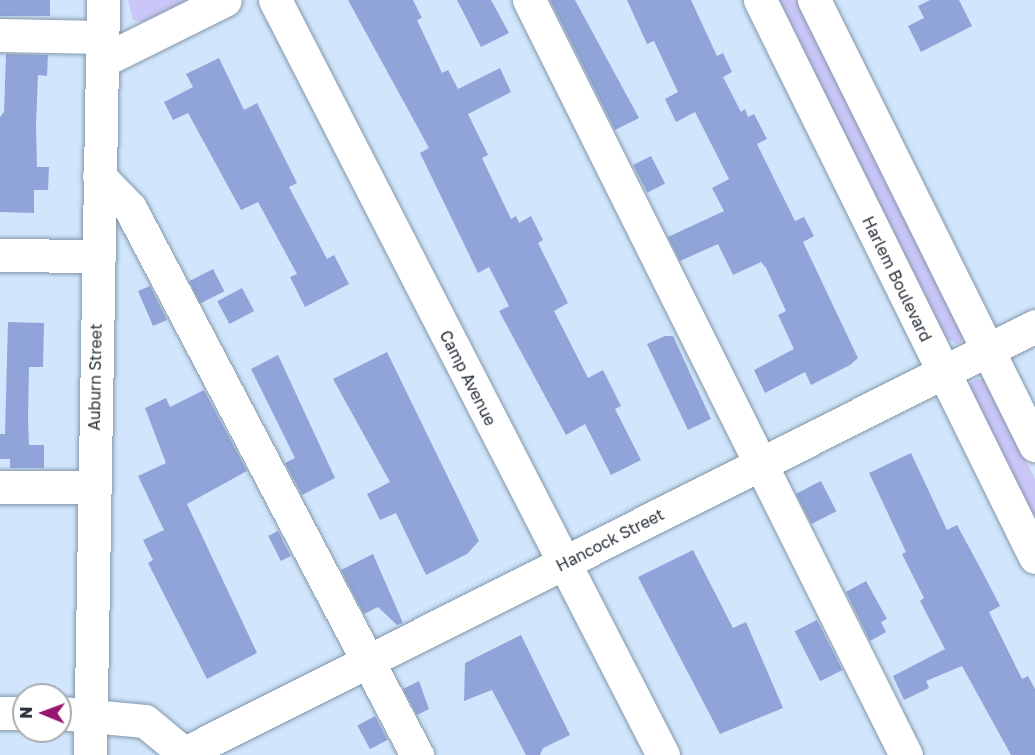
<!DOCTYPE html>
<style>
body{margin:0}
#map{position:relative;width:1035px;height:755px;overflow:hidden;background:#d1e6fc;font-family:"Golos Text",sans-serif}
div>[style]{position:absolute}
.green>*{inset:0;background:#cac7f8}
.building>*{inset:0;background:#90a4d9;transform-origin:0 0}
.roads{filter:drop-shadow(0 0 2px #8497ab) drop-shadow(0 0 2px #8497ab)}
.minor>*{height:33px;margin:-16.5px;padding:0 16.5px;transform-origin:16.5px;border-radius:16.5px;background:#fff}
.major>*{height:33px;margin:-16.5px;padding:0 16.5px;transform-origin:16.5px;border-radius:16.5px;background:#fff}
span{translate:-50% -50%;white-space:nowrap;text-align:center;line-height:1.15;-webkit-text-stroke:5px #fff;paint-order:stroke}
.street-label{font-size:16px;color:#29313a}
.north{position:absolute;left:12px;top:683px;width:60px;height:60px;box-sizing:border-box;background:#fff;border:2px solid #a9adb0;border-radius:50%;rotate:271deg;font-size:16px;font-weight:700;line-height:24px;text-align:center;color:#29313a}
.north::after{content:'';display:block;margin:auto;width:21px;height:27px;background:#97166e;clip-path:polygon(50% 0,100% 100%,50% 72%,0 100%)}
</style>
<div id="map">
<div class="green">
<i style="clip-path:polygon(128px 0,195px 0,144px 22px,133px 20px)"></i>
<i style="clip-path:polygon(774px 0,796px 0,963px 330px,963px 339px,957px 344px,942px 335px)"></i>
<i style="clip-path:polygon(976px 379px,984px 379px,988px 384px,1035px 479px,1035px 519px,971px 391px,971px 383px)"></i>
</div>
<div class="building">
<i style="left:0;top:0;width:50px;height:16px"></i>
<i style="clip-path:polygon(348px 0,413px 0,422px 18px,417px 20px,442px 73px,448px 70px,458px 89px,500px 68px,511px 92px,468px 114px,488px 155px,482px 158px,511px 219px,516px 216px,519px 223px,531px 216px,543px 240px,538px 243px,568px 303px,554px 311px,588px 378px,603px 370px,621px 406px,615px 409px,641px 460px,611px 475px,585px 424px,566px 435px,499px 311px,509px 306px,489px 267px,478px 273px,420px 153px,429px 148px)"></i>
<i style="clip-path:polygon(457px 0,491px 0,509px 33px,481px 47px)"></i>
<i style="clip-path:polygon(550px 0,575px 0,639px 118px,615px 130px)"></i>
<i style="clip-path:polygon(627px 0,691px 0,717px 56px,723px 53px,732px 72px,723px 77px,741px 112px,745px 109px,748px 117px,754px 114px,767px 139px,757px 144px,795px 221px,804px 217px,814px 236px,803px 242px,858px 358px,850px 365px,811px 385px,805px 372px,765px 393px,754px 370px,794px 349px,778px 315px,786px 311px,766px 268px,761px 262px,733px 275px,718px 244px,680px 261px,668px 237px,724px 211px,712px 188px,729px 179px,695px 112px,676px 122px,665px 99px,678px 92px,654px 41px,647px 44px)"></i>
<i style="clip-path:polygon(930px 0,959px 0,972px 26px,921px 52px,908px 26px,924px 18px,918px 6px)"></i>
<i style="clip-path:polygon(6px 54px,48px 55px,47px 76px,38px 75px,36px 125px,37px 167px,49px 167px,48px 190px,34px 190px,34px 213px,0 212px,0 117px,4px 112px)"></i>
<i style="clip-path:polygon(219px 58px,244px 110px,257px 103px,297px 183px,289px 187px,327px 259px,334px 255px,349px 284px,305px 307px,290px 277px,297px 274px,258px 202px,241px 210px,188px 113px,173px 120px,164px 102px,193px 87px,186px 74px)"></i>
<i style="left:651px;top:156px;width:31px;height:20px;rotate:63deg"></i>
<i style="left:213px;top:269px;width:25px;height:27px;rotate:63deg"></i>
<i style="clip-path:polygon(150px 286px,167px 320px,153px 326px,138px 291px)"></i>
<i style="left:242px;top:288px;width:26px;height:28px;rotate:62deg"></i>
<i style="clip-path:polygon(8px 322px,44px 323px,43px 367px,29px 367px,28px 418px,29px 445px,44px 445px,44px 468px,10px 468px,10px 459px,0 459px,0 434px,5px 434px)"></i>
<i style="clip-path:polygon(665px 336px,673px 336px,711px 419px,688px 430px,647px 344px)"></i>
<i style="clip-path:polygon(387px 352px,479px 541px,467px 554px,426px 575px,396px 513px,380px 520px,367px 494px,390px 482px,333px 379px)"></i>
<i style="clip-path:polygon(278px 355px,335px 478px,302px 495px,285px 463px,295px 458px,251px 369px)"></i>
<i style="clip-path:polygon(204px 390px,247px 471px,187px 504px,257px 653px,207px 679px,148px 563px,153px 560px,143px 540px,164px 530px,138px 476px,166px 463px,145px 408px,166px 398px,170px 407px)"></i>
<i style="clip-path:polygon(911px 453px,947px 530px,957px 525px,983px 573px,1000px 606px,989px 612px,1022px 679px,1028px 676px,1035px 689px,1035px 755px,1011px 755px,962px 666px,926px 681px,929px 688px,904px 700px,893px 676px,945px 649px,920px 601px,924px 598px,902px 554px,906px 552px,869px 473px)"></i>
<i style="left:821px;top:481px;width:34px;height:28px;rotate:63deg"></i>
<i style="left:278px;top:531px;width:28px;height:11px;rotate:63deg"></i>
<i style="clip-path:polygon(693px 550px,733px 628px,746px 622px,783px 708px,720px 734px,638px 577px)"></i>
<i style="clip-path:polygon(373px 554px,403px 623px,397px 625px,378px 607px,364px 614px,341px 570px)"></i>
<i style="clip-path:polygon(866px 581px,887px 619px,881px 622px,886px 632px,870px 641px,846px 592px)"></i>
<i style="left:817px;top:620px;width:56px;height:25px;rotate:63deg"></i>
<i style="clip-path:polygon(521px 635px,570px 735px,543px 748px,540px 755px,526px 755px,492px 690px,464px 701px,465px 663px)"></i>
<i style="clip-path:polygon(419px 681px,429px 709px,417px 715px,403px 689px)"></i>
<i style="left:375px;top:716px;width:27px;height:20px;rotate:62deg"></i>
</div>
<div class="roads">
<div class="minor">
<i style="left:275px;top:0;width:849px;rotate:62.8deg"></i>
<i style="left:529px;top:0;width:844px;rotate:63.47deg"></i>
<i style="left:760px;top:0;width:621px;rotate:63.72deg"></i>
<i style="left:814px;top:0;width:497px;rotate:63.6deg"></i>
<i style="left:0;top:35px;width:102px;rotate:1.1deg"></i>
<i style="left:102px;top:61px;width:137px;rotate:-26.4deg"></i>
<i style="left:99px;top:176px;width:45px;rotate:45.9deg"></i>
<i style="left:130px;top:208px;width:618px;rotate:62.31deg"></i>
<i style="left:0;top:255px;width:96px;rotate:0.6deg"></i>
<i style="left:0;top:487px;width:94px"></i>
<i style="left:0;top:713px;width:24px"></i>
<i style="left:60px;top:713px;width:85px;rotate:5.4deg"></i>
<i style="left:145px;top:721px;width:53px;rotate:39.7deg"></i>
<i style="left:185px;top:753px;width:951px;rotate:-26.67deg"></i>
</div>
<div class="major">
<i style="left:90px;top:755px;width:755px;rotate:-89.01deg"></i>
</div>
</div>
<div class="street-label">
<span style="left:897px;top:279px;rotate:64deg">Harlem Boulevard</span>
<span style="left:95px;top:377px;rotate:-89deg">Auburn Street</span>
<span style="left:468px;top:378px;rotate:63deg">Camp Avenue</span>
<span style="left:610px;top:540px;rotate:-27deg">Hancock Street</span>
</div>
<div class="north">N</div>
</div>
